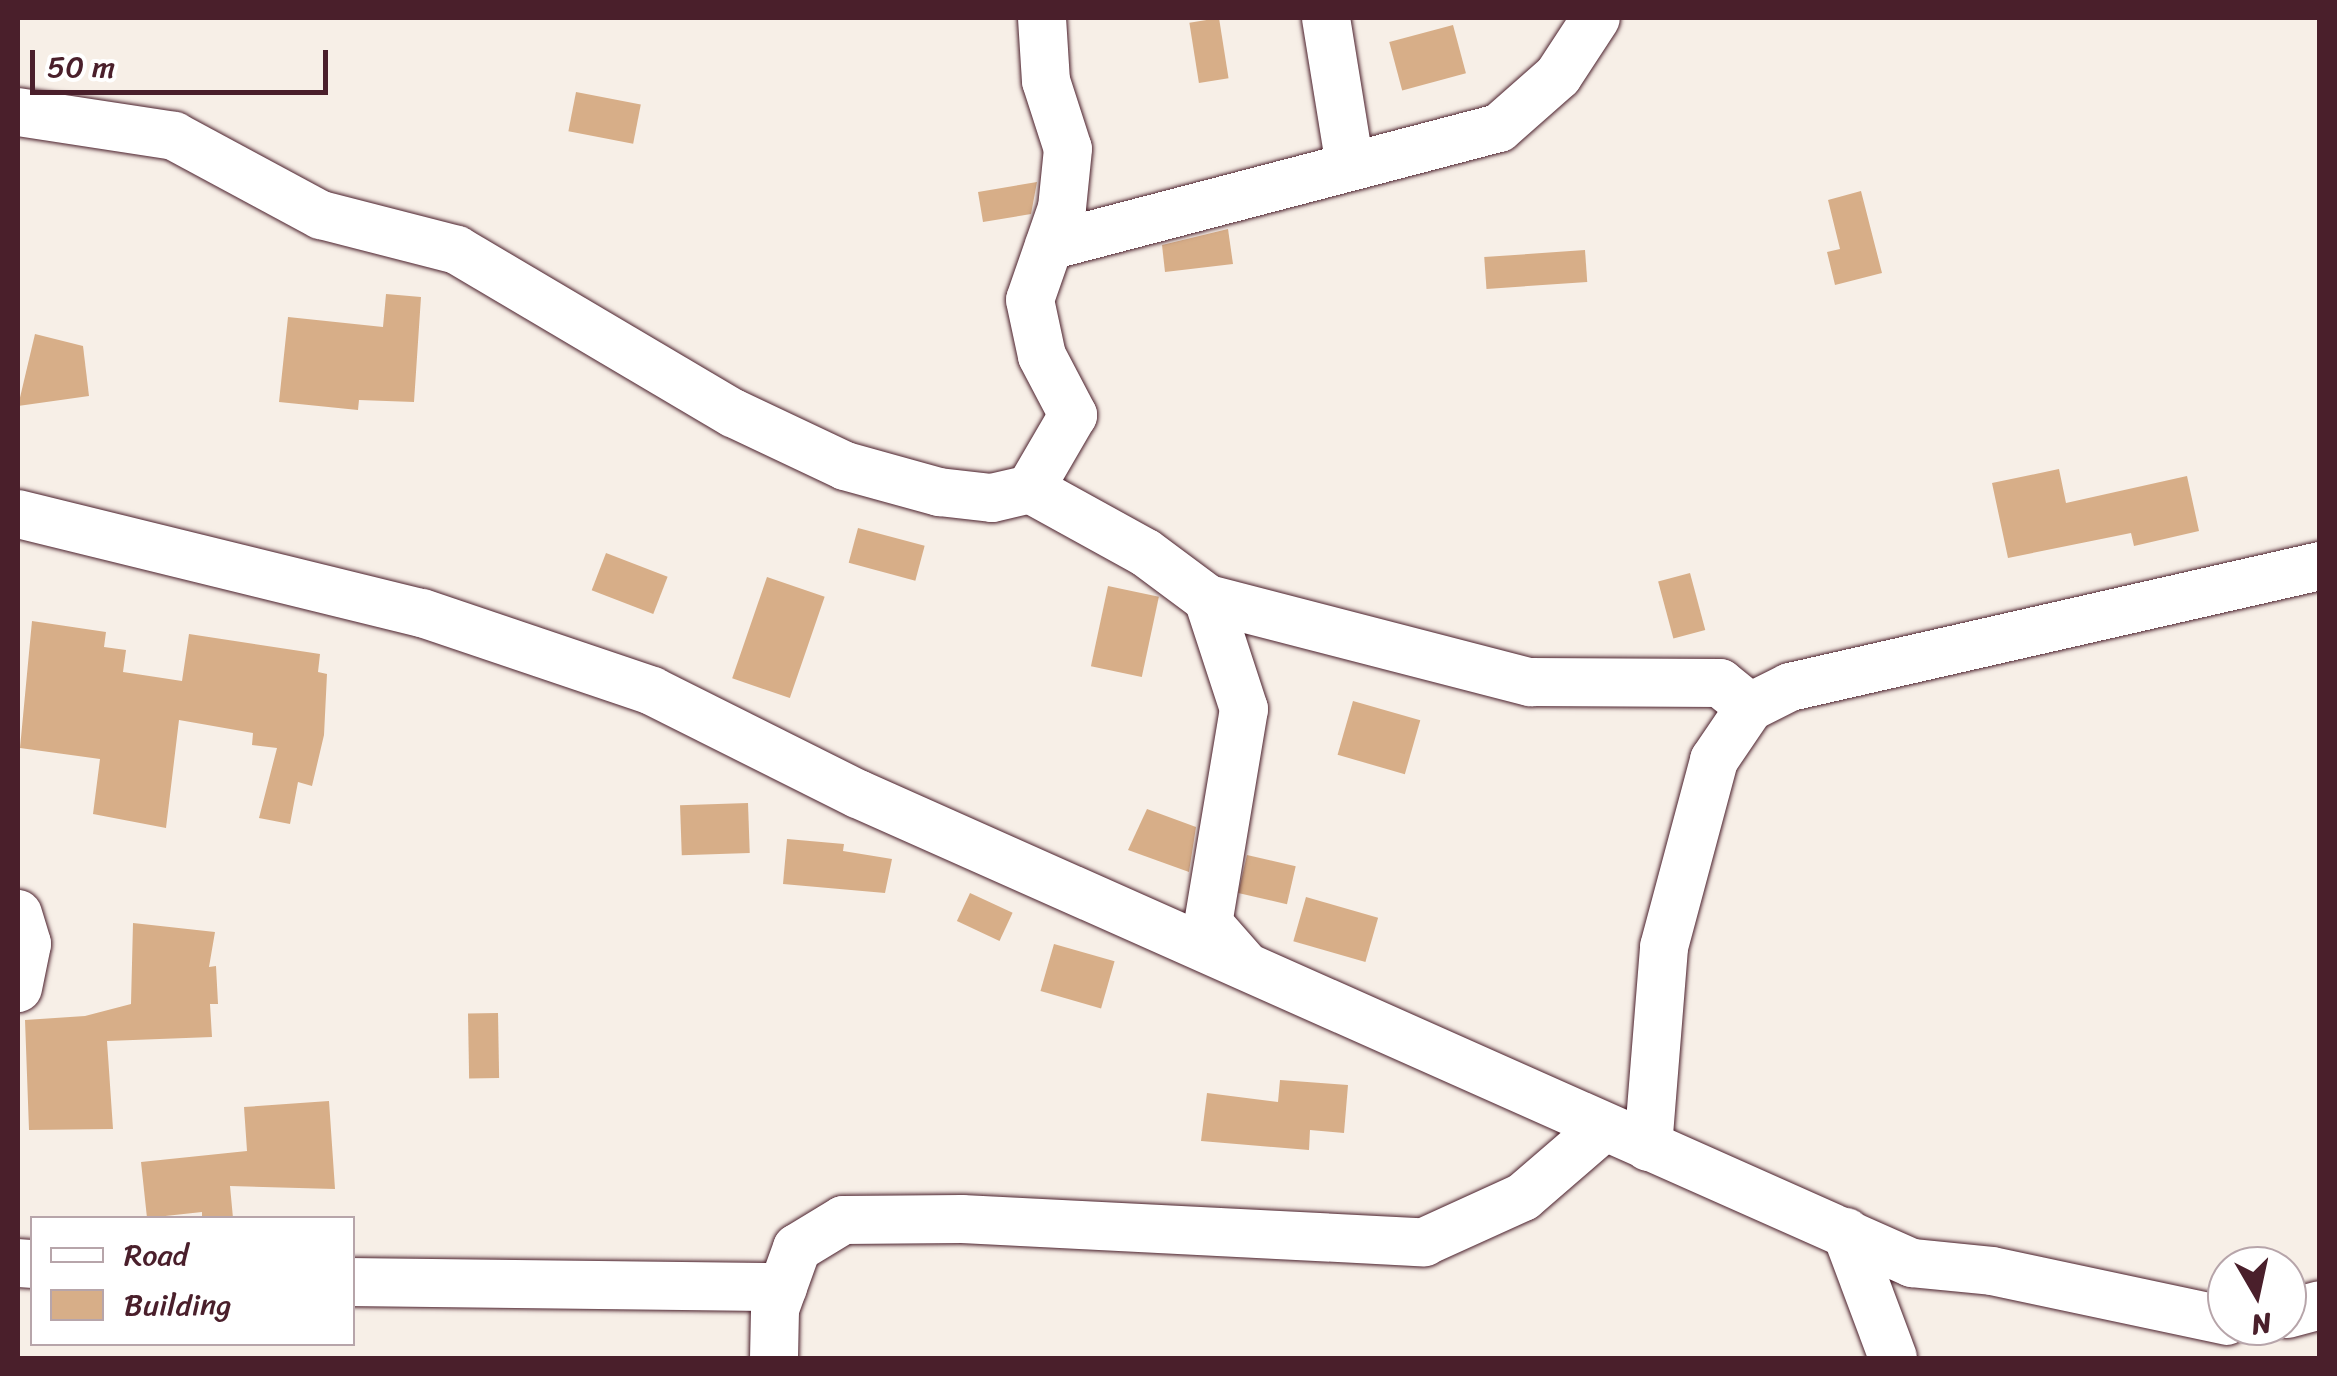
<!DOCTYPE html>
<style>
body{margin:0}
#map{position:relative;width:2337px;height:1376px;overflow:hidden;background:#f7efe7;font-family:Sriracha,sans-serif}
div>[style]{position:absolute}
.building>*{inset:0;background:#d7ae88;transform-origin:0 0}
.roads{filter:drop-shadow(0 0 2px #4a1f2b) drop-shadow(0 0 2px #4a1f2b)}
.minor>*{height:48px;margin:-24px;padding:0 24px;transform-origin:24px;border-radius:24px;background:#fff}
span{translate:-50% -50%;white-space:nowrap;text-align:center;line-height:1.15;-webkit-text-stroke:8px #fff;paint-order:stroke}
.frame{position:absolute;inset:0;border:20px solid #4a1f2b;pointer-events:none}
.legend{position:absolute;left:30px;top:1216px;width:325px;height:130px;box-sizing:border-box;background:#fff;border:2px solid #b7a5aa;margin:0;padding:12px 18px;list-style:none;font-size:30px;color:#4a1f2b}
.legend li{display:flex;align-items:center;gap:20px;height:50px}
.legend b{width:50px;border:2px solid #b7a5aa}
.north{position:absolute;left:2207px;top:1246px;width:100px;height:100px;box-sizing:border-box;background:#fff;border:2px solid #b7a5aa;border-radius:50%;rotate:171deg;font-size:28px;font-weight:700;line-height:40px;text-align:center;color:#4a1f2b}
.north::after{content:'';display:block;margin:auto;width:35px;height:45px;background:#4a1f2b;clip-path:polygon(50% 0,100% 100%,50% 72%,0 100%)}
.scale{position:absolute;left:30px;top:50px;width:298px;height:45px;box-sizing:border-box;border:5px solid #4a1f2b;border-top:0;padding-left:12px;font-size:30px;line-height:35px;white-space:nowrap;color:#4a1f2b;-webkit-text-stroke:8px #fff;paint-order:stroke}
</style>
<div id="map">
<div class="building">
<i style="left:1219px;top:18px;width:61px;height:30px;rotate:81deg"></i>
<i style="left:1453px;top:25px;width:50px;height:66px;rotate:75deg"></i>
<i style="left:576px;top:92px;width:66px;height:40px;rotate:11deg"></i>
<i style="clip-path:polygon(1037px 182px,1031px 214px,983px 222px,978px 192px)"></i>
<i style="clip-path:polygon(1861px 191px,1882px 273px,1835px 285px,1827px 252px,1840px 249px,1828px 200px)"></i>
<i style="clip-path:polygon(1228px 229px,1233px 264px,1165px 272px,1162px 245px)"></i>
<i style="left:1585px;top:250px;width:32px;height:101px;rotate:86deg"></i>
<i style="clip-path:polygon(386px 294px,421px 297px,414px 402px,359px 400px,358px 410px,279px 402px,288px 317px,383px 327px)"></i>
<i style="clip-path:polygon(35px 334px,83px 346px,89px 396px,18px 406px)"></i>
<i style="clip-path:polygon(2059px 469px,2066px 503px,2187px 476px,2199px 531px,2134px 546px,2131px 533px,2008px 558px,1992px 483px)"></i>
<i style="left:858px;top:528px;width:69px;height:36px;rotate:15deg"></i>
<i style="left:606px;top:553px;width:66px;height:40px;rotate:21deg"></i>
<i style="left:1690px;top:573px;width:59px;height:33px;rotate:75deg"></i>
<i style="left:767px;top:577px;width:61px;height:107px;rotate:19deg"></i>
<i style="left:1108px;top:586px;width:52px;height:82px;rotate:12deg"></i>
<i style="clip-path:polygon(32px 621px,106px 632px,104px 647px,126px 650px,123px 672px,182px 681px,189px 634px,320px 654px,318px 672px,327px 674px,324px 735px,312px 786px,298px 782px,290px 824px,259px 818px,277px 748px,252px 745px,253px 733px,179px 720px,166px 828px,93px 814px,100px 759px,20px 748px)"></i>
<i style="left:1353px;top:701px;width:70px;height:56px;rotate:16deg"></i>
<i style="left:748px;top:803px;width:50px;height:68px;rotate:88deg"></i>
<i style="clip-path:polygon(1147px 809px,1196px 827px,1189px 872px,1128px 850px)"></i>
<i style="clip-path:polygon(787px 839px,844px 844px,843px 851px,892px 859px,885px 893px,783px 884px)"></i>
<i style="left:1247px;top:855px;width:50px;height:39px;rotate:13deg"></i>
<i style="left:970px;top:893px;width:47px;height:31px;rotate:25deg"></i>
<i style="left:1306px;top:897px;width:75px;height:46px;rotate:16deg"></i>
<i style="clip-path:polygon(133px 923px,215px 932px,209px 967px,216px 966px,218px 1004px,210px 1004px,212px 1037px,107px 1041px,113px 1129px,29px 1130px,25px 1020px,85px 1016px,131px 1004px)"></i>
<i style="left:1054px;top:944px;width:63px;height:49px;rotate:16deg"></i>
<i style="left:498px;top:1013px;width:65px;height:30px;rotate:89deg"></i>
<i style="clip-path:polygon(1280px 1080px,1348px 1085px,1344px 1133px,1310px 1130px,1309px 1150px,1201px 1141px,1207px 1093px,1278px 1102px)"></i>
<i style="clip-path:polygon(329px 1101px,335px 1189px,230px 1186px,233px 1218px,202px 1218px,202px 1212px,147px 1218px,141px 1162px,247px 1151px,244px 1107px)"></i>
</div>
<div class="roads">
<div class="minor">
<i style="left:1042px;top:18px;width:63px;rotate:86.4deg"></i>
<i style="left:1046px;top:81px;width:71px;rotate:72.1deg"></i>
<i style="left:1068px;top:149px;width:59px;rotate:95.8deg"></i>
<i style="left:1062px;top:208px;width:97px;rotate:109.2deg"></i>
<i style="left:1030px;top:300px;width:57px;rotate:77.9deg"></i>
<i style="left:1042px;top:356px;width:67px;rotate:62.3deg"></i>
<i style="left:1073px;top:415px;width:86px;rotate:120.2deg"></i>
<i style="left:1030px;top:489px;width:132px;rotate:28.9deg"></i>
<i style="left:1146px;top:553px;width:77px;rotate:36.6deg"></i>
<i style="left:1208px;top:599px;width:116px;rotate:71.9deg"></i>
<i style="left:1244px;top:709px;width:217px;rotate:99.5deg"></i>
<i style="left:1208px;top:923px;width:53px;rotate:48.8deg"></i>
<i style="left:1326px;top:18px;width:150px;rotate:80.8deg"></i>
<i style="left:18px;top:112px;width:158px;rotate:8.7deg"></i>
<i style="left:174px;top:136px;width:167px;rotate:28.3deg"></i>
<i style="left:321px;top:215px;width:140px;rotate:14.4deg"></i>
<i style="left:457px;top:250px;width:321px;rotate:30.6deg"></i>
<i style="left:733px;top:413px;width:124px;rotate:25.3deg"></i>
<i style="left:845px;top:466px;width:98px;rotate:15.5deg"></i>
<i style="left:939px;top:492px;width:53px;rotate:6.5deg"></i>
<i style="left:992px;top:498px;width:39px;rotate:-13deg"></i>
<i style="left:1049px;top:246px;width:465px;rotate:-14.7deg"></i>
<i style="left:1499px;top:128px;width:79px;rotate:-41.4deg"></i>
<i style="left:1558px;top:76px;width:69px;rotate:-56.8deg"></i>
<i style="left:18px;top:514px;width:416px;rotate:13.8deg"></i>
<i style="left:422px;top:613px;width:243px;rotate:18.7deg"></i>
<i style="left:652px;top:691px;width:230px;rotate:26.6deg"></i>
<i style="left:858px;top:794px;width:1154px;rotate:23.99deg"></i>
<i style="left:1912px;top:1263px;width:80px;rotate:5.7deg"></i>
<i style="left:1992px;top:1271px;width:240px;rotate:12deg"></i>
<i style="left:1208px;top:599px;width:333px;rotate:14.5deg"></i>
<i style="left:1530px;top:682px;width:190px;rotate:0.3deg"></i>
<i style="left:1720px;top:683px;width:38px;rotate:39deg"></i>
<i style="left:18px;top:914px;width:31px;rotate:73deg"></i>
<i style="left:27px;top:944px;width:45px;rotate:101.6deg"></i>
<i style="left:1648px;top:1147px;width:201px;rotate:-85.4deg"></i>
<i style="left:1664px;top:947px;width:194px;rotate:-75deg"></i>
<i style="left:1714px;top:760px;width:64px;rotate:-55.8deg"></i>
<i style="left:1750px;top:707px;width:45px;rotate:-26.6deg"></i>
<i style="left:1790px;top:687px;width:544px;rotate:-12.86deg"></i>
<i style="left:1846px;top:1232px;width:134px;rotate:69.5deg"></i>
<i style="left:18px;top:1263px;width:14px;rotate:4deg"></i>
<i style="left:352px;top:1282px;width:431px;rotate:0.7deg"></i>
<i style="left:2287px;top:1314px;width:34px;rotate:-15deg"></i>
<i style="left:774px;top:1358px;width:49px;rotate:-88.8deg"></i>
<i style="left:775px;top:1309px;width:65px;rotate:-70.2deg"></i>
<i style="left:797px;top:1248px;width:54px;rotate:-31.3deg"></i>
<i style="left:843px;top:1220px;width:119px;rotate:-0.5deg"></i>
<i style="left:962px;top:1219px;width:463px;rotate:2.9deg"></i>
<i style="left:1424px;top:1242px;width:109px;rotate:-24.4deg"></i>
<i style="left:1523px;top:1197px;width:107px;rotate:-40.8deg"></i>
</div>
</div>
<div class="frame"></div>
<ul class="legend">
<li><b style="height:12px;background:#fff"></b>Road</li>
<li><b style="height:28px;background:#d7ae88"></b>Building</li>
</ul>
<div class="north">N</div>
<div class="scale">50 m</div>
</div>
